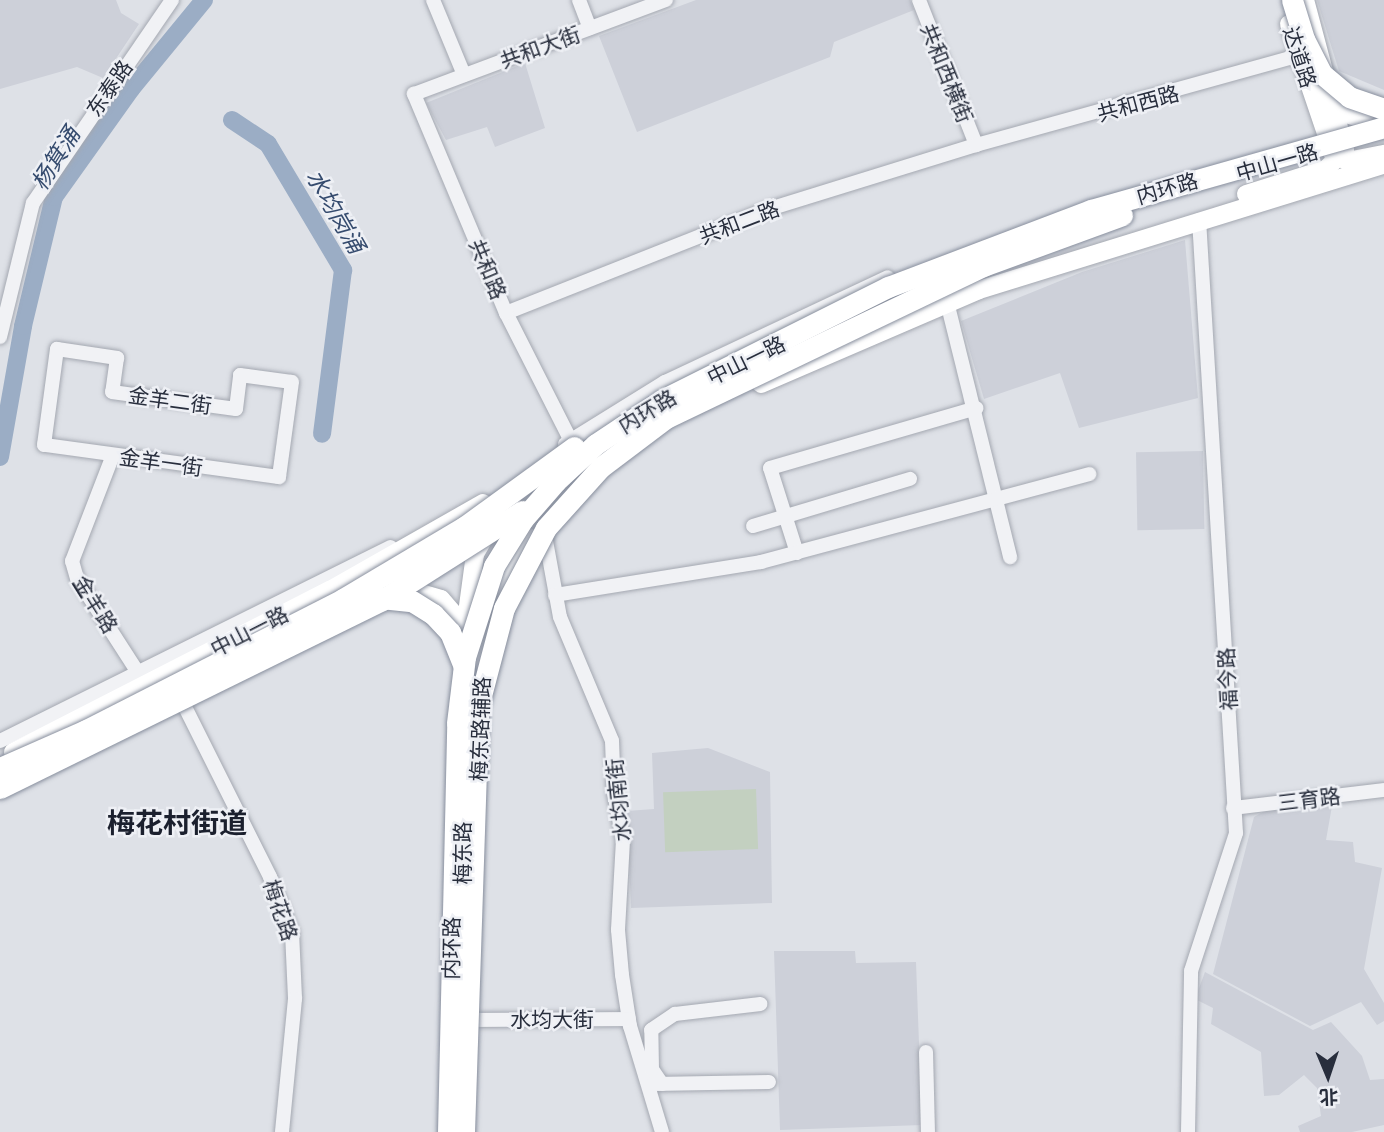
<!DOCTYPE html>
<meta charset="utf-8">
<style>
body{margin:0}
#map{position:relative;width:1384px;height:1132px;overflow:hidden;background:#dee1e7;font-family:Commissioner,"Noto Sans SC",sans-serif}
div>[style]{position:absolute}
.built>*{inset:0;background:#cdd0d9;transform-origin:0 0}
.green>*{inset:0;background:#c3d0c0;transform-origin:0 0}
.river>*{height:18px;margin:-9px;padding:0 9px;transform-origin:9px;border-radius:9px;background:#9badc5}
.roads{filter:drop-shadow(0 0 2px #a4a8b1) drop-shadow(0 0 2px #a4a8b1)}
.minor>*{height:14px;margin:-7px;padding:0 7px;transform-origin:7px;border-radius:7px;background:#f1f2f5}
.major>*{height:18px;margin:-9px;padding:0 9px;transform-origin:9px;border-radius:9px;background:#fff}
.bridges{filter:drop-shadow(0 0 2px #878e9d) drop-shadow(0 0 2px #878e9d)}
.highway-bridge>*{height:21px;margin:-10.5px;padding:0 10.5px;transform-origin:10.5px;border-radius:10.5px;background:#fff}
span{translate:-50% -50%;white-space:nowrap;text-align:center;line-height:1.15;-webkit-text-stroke:5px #eef0f5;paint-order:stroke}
.street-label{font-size:21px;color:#282e3d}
.water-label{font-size:23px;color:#354b6e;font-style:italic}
.district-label{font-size:28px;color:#1b202e;font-weight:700}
.north{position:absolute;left:1293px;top:1041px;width:70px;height:70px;-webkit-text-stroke:5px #eef0f5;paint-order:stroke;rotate:178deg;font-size:19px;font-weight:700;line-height:28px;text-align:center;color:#282e3d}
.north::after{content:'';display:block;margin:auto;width:24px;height:32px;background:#282e3d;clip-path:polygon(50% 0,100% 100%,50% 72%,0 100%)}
</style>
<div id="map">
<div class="built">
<i style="clip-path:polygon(0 0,116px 0,121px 13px,139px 24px,103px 78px,77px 67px,0 89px)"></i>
<i style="clip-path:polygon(696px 0,910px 0,914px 10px,834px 42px,830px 57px,637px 132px,599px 36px)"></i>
<i style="clip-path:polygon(1317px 0,1384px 0,1384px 90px,1339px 71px)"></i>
<i style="clip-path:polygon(525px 63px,545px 128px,495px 147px,487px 127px,446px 140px,426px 103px)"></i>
<i style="clip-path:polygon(1185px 240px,1198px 398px,1079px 428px,1060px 373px,984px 399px,961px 321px,1082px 272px)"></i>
<i style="left:1203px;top:451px;width:78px;height:67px;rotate:89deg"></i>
<i style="clip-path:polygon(708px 748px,770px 772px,772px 903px,631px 908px,627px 811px,654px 809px,652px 753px)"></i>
<i style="clip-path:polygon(1332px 806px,1326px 840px,1353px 842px,1355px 862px,1382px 868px,1364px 969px,1384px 1003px,1384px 1021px,1377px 1025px,1361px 1002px,1310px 1026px,1213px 974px,1254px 817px,1270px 808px)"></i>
<i style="clip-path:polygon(774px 951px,855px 951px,856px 963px,916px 962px,922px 1125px,780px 1130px)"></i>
<i style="clip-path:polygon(1205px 972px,1313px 1030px,1331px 1022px,1362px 1056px,1370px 1080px,1384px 1079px,1384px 1125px,1352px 1132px,1300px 1132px,1298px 1126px,1321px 1116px,1317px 1088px,1304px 1075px,1279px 1095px,1264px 1096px,1261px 1052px,1211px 1024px,1213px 1008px,1195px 999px)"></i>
</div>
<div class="green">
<i style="left:756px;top:789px;width:60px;height:93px;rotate:88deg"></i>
</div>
<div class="river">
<i style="left:232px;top:120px;width:43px;rotate:33.7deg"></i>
<i style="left:268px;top:144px;width:147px;rotate:59.2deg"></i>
<i style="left:343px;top:270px;width:165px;rotate:97.3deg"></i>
<i style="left:0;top:457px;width:133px;rotate:-80deg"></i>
<i style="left:23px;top:326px;width:133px;rotate:-76.5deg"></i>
<i style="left:54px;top:197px;width:133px;rotate:-54.5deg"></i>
<i style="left:131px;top:89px;width:115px;rotate:-50.6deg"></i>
</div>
<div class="roads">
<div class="minor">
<i style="left:433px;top:0;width:81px;rotate:67.5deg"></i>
<i style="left:579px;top:0;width:30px;rotate:69deg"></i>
<i style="left:919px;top:0;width:156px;rotate:68.5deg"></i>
<i style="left:947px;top:302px;width:263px;rotate:76.1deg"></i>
<i style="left:506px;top:313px;width:283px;rotate:-21.6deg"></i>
<i style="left:769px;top:209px;width:217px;rotate:-17.2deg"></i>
<i style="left:976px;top:145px;width:334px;rotate:-15.5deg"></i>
<i style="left:0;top:337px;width:138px;rotate:-76.2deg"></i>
<i style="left:33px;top:203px;width:246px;rotate:-55.6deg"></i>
<i style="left:57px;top:349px;width:61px;rotate:8.5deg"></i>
<i style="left:117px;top:358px;width:34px;rotate:98deg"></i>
<i style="left:112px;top:392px;width:125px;rotate:7.8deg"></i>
<i style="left:236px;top:409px;width:34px;rotate:-83deg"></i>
<i style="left:240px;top:375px;width:52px;rotate:7.7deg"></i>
<i style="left:292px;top:382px;width:96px;rotate:97.8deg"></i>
<i style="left:279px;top:477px;width:237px;rotate:-172.2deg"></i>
<i style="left:44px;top:445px;width:97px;rotate:-82.3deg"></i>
<i style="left:570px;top:439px;width:141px;rotate:-116.9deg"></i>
<i style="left:506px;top:313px;width:238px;rotate:-112.8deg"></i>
<i style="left:414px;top:94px;width:269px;rotate:-20.5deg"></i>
<i style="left:565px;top:444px;width:118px;rotate:-31.8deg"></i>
<i style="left:665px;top:382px;width:246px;rotate:-25.2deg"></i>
<i style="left:113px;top:455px;width:114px;rotate:111.1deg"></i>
<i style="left:72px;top:561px;width:18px;rotate:74deg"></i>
<i style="left:77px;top:578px;width:111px;rotate:57.2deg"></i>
<i style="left:753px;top:526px;width:164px;rotate:-16.7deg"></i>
<i style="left:544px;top:530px;width:88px;rotate:79.6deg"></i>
<i style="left:560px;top:617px;width:134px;rotate:67.2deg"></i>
<i style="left:612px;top:741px;width:51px;rotate:87.8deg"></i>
<i style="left:614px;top:792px;width:49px;rotate:79.4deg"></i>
<i style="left:623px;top:840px;width:90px;rotate:93.2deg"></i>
<i style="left:618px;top:930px;width:45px;rotate:84.9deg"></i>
<i style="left:622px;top:975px;width:52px;rotate:81.1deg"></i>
<i style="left:630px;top:1026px;width:111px;rotate:73.2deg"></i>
<i style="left:797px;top:553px;width:89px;rotate:-107.6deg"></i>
<i style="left:770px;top:468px;width:215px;rotate:-16.2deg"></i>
<i style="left:555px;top:595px;width:209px;rotate:-9.1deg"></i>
<i style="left:761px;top:562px;width:340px;rotate:-15deg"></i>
<i style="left:482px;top:665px;width:46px;rotate:-87.5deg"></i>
<i style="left:185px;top:707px;width:190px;rotate:63.4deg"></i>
<i style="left:270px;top:877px;width:59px;rotate:68.2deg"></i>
<i style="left:292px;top:932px;width:67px;rotate:87.4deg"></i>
<i style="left:295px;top:999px;width:134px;rotate:95.6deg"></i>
<i style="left:0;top:741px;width:436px;rotate:-26.4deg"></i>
<i style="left:1233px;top:808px;width:152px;rotate:-6.8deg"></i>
<i style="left:475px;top:1020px;width:154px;rotate:-0.4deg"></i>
<i style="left:926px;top:1052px;width:80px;rotate:88.6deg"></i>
<i style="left:653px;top:1084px;width:116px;rotate:-1deg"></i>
<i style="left:662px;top:1084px;width:18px;rotate:-124deg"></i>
<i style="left:652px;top:1069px;width:39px;rotate:-91deg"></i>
<i style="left:651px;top:1030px;width:29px;rotate:-34deg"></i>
<i style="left:675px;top:1014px;width:86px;rotate:-6.7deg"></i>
<i style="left:1188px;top:1132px;width:161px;rotate:-88.9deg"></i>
<i style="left:1191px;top:971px;width:145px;rotate:-71.9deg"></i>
<i style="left:1236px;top:833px;width:614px;rotate:-93.45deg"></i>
</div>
<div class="major">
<i style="left:1289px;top:24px;width:137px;rotate:71.3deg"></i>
<i style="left:1333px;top:154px;width:16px;rotate:27deg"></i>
<i style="left:1347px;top:161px;width:38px;rotate:-11deg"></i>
<i style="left:1336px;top:111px;width:24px;rotate:17deg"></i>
<i style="left:1359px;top:118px;width:25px;rotate:-9deg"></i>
<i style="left:1246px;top:194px;width:84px;rotate:-17.4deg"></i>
<i style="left:1326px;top:169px;width:27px;rotate:-45deg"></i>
<i style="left:1345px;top:150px;width:155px;rotate:-104.9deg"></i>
<i style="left:761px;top:384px;width:237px;rotate:-23.3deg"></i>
<i style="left:979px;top:290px;width:424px;rotate:-17.2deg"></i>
<i style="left:394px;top:590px;width:16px"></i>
<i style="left:410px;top:590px;width:32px;rotate:16deg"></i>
<i style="left:441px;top:599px;width:18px;rotate:49deg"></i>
<i style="left:453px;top:613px;width:24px;rotate:68deg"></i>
<i style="left:484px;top:619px;width:94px;rotate:-59.3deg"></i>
<i style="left:463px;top:643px;width:90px;rotate:-82.3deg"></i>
<i style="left:475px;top:554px;width:22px;rotate:-60deg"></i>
<i style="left:13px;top:752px;width:356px;rotate:-27.1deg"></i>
<i style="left:330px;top:590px;width:176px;rotate:-29.6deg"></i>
</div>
</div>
<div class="bridges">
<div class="highway-bridge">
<i style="left:1292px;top:0;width:41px;rotate:72.9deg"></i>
<i style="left:1304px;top:39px;width:39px;rotate:63deg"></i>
<i style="left:1322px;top:74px;width:35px;rotate:40deg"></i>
<i style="left:1349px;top:97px;width:37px;rotate:19deg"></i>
<i style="left:381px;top:598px;width:31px;rotate:6deg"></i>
<i style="left:412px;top:601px;width:25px;rotate:32deg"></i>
<i style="left:433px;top:614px;width:25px;rotate:47deg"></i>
<i style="left:450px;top:632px;width:35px;rotate:68deg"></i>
<i style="left:0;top:768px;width:94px;rotate:-23.8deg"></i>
<i style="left:86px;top:730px;width:288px;rotate:-27deg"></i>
<i style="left:343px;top:599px;width:141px;rotate:-30.8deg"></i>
<i style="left:464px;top:527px;width:136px;rotate:-36deg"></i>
<i style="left:0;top:788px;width:426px;rotate:-26.2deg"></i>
<i style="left:382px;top:600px;width:166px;rotate:-32.4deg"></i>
<i style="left:448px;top:1132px;width:409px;rotate:-88.7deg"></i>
<i style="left:457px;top:723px;width:66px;rotate:-83.1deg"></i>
<i style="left:465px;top:657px;width:96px;rotate:-72.3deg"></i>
<i style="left:494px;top:566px;width:55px;rotate:-58.3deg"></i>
<i style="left:523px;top:519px;width:50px;rotate:-49deg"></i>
<i style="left:556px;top:481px;width:54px;rotate:-42.8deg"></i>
<i style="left:596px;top:444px;width:79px;rotate:-33.7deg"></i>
<i style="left:662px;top:400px;width:253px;rotate:-26.6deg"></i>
<i style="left:888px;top:287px;width:217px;rotate:-20.8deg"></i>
<i style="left:1091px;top:210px;width:305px;rotate:-15.8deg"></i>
<i style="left:464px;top:1132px;width:425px;rotate:-88.1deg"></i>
<i style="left:478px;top:707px;width:102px;rotate:-75.3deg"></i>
<i style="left:504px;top:608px;width:90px;rotate:-62.3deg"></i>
<i style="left:546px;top:528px;width:82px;rotate:-48deg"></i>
<i style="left:601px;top:467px;width:81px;rotate:-37deg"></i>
<i style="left:666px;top:418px;width:352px;rotate:-25.6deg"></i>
<i style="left:983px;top:266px;width:148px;rotate:-20.1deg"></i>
</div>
</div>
<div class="street-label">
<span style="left:540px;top:47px;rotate:-20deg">共和大街</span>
<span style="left:1300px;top:57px;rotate:72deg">达道路</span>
<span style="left:947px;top:73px;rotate:68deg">共和西横街</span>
<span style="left:109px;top:88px;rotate:-55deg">东泰路</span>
<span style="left:1138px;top:103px;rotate:-15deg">共和西路</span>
<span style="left:1277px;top:162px;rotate:-16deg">中山一路</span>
<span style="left:1167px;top:188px;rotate:-16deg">内环路</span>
<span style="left:739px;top:222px;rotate:-21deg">共和二路</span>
<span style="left:488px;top:269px;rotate:67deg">共和路</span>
<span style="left:746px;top:360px;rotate:-26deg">中山一路</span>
<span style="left:170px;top:400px;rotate:8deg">金羊二街</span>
<span style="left:647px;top:411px;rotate:-31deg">内环路</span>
<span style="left:161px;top:462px;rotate:8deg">金羊一街</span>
<span style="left:96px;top:604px;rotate:58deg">金羊路</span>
<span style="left:249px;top:631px;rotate:-27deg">中山一路</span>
<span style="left:1227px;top:679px;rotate:-93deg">福今路</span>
<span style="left:480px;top:729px;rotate:-88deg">梅东路辅路</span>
<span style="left:1309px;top:799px;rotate:-7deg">三育路</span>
<span style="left:618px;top:800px;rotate:-96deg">水均南街</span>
<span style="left:462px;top:853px;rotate:-90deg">梅东路</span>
<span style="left:281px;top:910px;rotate:71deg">梅花路</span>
<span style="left:451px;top:948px;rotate:-89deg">内环路</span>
<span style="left:552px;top:1019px">水均大街</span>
</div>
<div class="water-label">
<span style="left:55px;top:158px;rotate:-58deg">杨箕涌</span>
<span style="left:336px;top:211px;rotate:60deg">水均岗涌</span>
</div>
<div class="district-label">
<span style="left:177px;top:822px">梅花村街道</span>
</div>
<div class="north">北</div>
</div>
